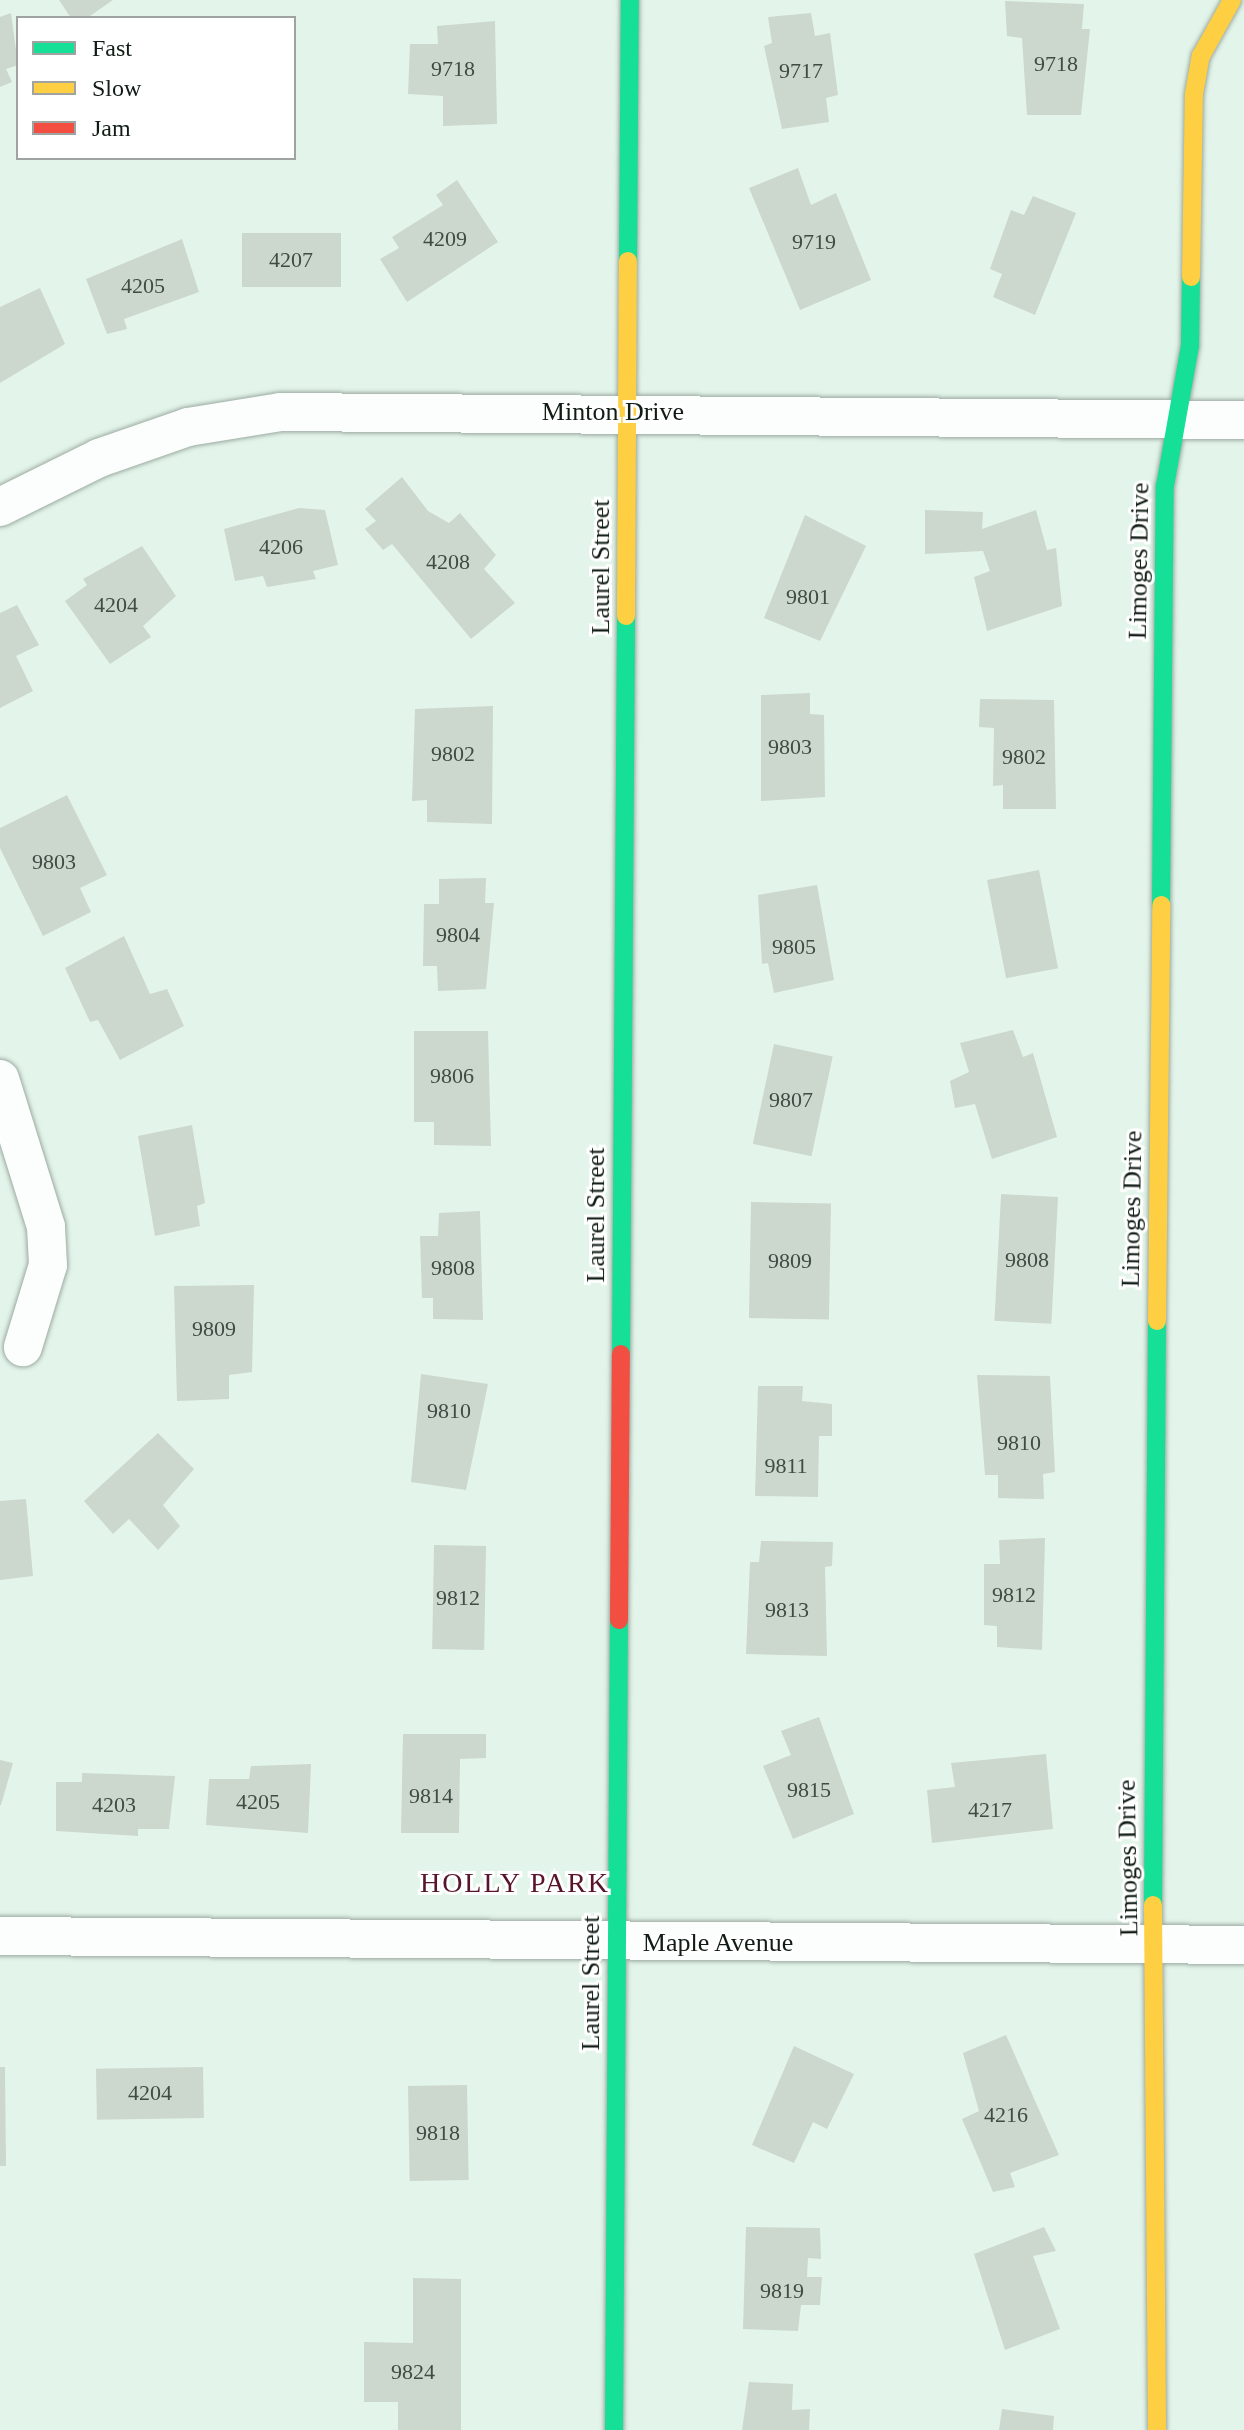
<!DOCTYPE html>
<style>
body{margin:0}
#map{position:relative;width:1244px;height:2430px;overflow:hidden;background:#e3f5ea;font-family:"Times New Roman",serif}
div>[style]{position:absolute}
.building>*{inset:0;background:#ccd7cd;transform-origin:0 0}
.roads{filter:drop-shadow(0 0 2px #9daba2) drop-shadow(0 0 2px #9daba2)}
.street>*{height:38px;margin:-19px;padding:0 19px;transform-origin:19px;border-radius:19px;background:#fbfefc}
.fast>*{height:18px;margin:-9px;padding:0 9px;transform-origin:9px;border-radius:9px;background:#16e098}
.slow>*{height:18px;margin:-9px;padding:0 9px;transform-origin:9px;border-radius:9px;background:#ffcf43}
.jam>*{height:18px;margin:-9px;padding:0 9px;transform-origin:9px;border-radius:9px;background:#f24e42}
span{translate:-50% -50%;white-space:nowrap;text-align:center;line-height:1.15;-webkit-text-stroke:6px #fff;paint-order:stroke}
.number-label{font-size:22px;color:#3f4b43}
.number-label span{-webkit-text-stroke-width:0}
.street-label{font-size:26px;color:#101c15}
.neighbourhood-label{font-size:28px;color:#58142a;letter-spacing:2px}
.legend{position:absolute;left:16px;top:16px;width:280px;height:144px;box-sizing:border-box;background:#fff;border:2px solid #9fa4a1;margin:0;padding:10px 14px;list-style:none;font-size:24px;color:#101c15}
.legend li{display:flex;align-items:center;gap:16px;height:40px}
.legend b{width:40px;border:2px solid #9fa4a1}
</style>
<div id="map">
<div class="building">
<i style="clip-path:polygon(59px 0,113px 0,87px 18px,71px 18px)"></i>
<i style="clip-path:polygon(1005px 1px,1084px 4px,1082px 29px,1090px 29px,1081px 115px,1027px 115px,1022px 38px,1007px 36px)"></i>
<i style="clip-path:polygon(11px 13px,18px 65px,6px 69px,12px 82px,0 87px,0 17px)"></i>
<i style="clip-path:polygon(811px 13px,815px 36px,830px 33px,838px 95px,826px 98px,829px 122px,782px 129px,764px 46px,772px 43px,768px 17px)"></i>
<i style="clip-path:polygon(495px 21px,497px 124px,443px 126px,443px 96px,408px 94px,410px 44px,438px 44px,437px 26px)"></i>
<i style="clip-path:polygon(798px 168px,811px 205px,836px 193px,871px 280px,800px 310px,749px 188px)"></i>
<i style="clip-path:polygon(457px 180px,498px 242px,407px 302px,380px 259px,399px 248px,392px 237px,443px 205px,436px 195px)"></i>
<i style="clip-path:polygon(1033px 196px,1076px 213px,1035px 315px,993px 297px,1002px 274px,990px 269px,1011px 210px,1024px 215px)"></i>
<i style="left:242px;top:233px;width:99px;height:54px"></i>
<i style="clip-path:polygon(182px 239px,199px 292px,124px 319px,127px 329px,107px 334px,86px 279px)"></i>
<i style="clip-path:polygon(40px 288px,65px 344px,0 383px,0 307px)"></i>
<i style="clip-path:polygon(402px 477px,428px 511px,449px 523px,460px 513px,496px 555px,484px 569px,515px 603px,471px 639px,392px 544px,383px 550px,365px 529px,376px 521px,365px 509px)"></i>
<i style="clip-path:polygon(299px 508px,325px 510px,338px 565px,313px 571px,316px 579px,267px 587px,263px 576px,235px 581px,224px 529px)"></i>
<i style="clip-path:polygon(925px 510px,983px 512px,982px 529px,1036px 510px,1047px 550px,1056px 548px,1062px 606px,987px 631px,974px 577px,990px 571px,983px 551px,925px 554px)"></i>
<i style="clip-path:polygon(805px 515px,866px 546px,820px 641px,764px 618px)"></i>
<i style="clip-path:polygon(142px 546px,176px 596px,143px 626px,151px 637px,110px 664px,65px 601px,87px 585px,83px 579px)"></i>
<i style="clip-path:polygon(17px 605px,39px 645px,16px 656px,33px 691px,0 708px,0 613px)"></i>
<i style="clip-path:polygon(810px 693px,810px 714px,824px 715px,825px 797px,761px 801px,761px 695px)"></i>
<i style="clip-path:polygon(980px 699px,1054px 700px,1056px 809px,1003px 809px,1003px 785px,993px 786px,994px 728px,979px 727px)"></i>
<i style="clip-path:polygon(493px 706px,492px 824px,427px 822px,427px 800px,412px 801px,415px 709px)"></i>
<i style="clip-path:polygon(67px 795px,107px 875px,80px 888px,91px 912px,43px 936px,0 848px,0 828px)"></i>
<i style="left:1039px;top:870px;width:100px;height:53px;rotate:79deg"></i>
<i style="clip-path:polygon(486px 878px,485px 903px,494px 903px,486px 989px,438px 991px,437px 966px,423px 966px,424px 904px,439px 904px,439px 879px)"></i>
<i style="clip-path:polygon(817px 885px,834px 980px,774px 993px,768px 963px,762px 964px,758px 895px)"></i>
<i style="clip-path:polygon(124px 936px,150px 994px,167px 989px,184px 1026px,120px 1060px,98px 1020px,90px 1022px,65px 968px)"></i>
<i style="clip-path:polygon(1013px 1030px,1023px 1057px,1033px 1053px,1057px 1137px,992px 1159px,975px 1104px,955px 1108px,950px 1081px,969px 1072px,960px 1043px)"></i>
<i style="clip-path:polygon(414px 1031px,488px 1031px,491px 1146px,434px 1145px,434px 1122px,414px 1122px)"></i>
<i style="left:774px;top:1044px;width:60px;height:102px;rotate:12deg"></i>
<i style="clip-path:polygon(192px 1125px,205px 1203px,197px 1206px,200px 1226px,155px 1236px,138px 1136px)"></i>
<i style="left:1058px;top:1197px;width:127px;height:57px;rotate:93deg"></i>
<i style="left:751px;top:1202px;width:80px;height:116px;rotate:1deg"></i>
<i style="clip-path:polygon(480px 1211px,483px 1320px,433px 1319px,433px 1298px,422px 1298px,420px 1236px,438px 1236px,439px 1213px)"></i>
<i style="clip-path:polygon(254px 1285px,252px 1372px,229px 1375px,229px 1399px,177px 1401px,174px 1286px)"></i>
<i style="clip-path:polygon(421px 1374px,488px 1384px,466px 1490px,411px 1482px)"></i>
<i style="clip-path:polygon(977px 1375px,1050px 1376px,1055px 1472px,1043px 1474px,1044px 1499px,998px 1498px,998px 1475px,985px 1475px)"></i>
<i style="clip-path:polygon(758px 1386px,803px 1386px,802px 1401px,832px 1404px,832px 1436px,819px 1436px,818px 1497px,755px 1496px)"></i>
<i style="clip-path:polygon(158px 1433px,194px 1469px,163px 1505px,180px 1526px,158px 1550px,129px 1519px,113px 1534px,84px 1501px)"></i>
<i style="clip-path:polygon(26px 1499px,33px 1576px,0 1580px,0 1501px)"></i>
<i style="clip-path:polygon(1045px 1538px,1042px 1650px,997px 1647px,997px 1626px,984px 1625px,984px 1564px,1000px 1564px,999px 1540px)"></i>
<i style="clip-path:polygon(761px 1541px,833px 1542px,832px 1566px,825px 1567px,827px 1656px,746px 1654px,750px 1562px,759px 1562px)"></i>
<i style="left:486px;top:1546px;width:104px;height:52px;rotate:91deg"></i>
<i style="clip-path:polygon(819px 1717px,854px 1814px,793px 1839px,763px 1766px,791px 1755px,781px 1731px)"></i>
<i style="clip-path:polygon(403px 1734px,486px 1734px,486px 1758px,460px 1759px,459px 1833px,401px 1833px)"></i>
<i style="clip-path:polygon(1046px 1754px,1053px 1829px,932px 1843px,927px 1790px,955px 1787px,951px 1763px)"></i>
<i style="clip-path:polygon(0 1760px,13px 1763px,1px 1805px,0 1805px)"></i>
<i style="clip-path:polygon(311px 1764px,308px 1833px,206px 1825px,209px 1779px,249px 1779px,251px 1766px)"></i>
<i style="clip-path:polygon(82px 1773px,175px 1776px,169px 1829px,138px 1829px,138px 1836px,56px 1831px,56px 1782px,82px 1782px)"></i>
<i style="clip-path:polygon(1006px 2035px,1059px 2155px,1010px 2173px,1015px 2187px,993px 2192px,962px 2119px,979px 2111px,963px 2053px)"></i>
<i style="clip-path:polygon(794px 2046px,854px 2074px,827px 2129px,813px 2122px,794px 2163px,752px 2145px)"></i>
<i style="clip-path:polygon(0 2067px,5px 2067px,6px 2166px,0 2166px)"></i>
<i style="left:203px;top:2067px;width:51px;height:107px;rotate:89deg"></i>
<i style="left:467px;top:2085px;width:95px;height:59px;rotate:89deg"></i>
<i style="clip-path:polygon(746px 2227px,820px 2228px,821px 2259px,808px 2258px,807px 2277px,822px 2277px,820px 2305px,801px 2305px,798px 2331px,743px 2329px)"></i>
<i style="clip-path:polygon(1044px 2227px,1056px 2251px,1033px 2256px,1060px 2329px,1005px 2350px,974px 2254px)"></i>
<i style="clip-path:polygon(413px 2278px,461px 2279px,461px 2430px,398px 2430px,398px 2402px,364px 2402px,364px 2342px,413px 2343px)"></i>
<i style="clip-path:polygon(749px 2382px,793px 2384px,792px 2410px,810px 2409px,809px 2430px,742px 2430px)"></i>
<i style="clip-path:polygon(1002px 2409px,1054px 2416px,1053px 2430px,999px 2430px)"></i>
</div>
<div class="roads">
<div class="street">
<i style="left:0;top:507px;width:110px;rotate:-26.3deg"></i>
<i style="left:99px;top:458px;width:94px;rotate:-19.2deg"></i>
<i style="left:188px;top:427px;width:94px;rotate:-9.2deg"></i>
<i style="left:281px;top:412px;width:963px;rotate:0.48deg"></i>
<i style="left:0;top:1079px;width:155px;rotate:72.7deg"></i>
<i style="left:46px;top:1227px;width:38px;rotate:87deg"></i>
<i style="left:48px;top:1265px;width:86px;rotate:107deg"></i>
<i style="left:0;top:1936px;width:1244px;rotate:0.41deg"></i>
</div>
<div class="fast">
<i style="left:628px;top:261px;width:261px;rotate:-89.6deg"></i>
<i style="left:1161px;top:905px;width:419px;rotate:-89.5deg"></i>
<i style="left:1165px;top:486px;width:142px;rotate:-79.9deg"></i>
<i style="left:1190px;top:346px;width:69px;rotate:-89.2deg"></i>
<i style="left:621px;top:1354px;width:738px;rotate:-89.61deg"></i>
<i style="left:1153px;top:1905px;width:584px;rotate:-89.61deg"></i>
<i style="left:614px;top:2430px;width:810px;rotate:-89.65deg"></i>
</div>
<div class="slow">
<i style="left:1191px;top:277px;width:183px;rotate:-89.1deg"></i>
<i style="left:1194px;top:94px;width:39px;rotate:-80deg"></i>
<i style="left:1201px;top:56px;width:64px;rotate:-61deg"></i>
<i style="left:626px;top:616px;width:355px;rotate:-89.7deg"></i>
<i style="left:1157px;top:1321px;width:416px;rotate:-89.4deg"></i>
<i style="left:1153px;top:1905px;width:525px;rotate:89.56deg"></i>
</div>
<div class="jam">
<i style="left:619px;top:1620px;width:266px;rotate:-89.6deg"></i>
</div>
</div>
<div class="number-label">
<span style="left:1056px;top:64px">9718</span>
<span style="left:453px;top:69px">9718</span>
<span style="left:801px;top:71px">9717</span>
<span style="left:445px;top:239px">4209</span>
<span style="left:814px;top:242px">9719</span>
<span style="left:291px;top:260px">4207</span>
<span style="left:143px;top:286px">4205</span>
<span style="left:281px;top:547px">4206</span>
<span style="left:448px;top:562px">4208</span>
<span style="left:808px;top:597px">9801</span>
<span style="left:116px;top:605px">4204</span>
<span style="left:790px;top:747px">9803</span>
<span style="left:453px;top:754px">9802</span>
<span style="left:1024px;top:757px">9802</span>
<span style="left:54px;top:862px">9803</span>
<span style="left:458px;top:935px">9804</span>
<span style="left:794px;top:947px">9805</span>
<span style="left:452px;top:1076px">9806</span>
<span style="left:791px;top:1100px">9807</span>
<span style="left:1027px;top:1260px">9808</span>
<span style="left:790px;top:1261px">9809</span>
<span style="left:453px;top:1268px">9808</span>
<span style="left:214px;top:1329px">9809</span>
<span style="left:449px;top:1411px">9810</span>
<span style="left:1019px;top:1443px">9810</span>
<span style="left:786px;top:1466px">9811</span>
<span style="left:1014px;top:1595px">9812</span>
<span style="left:458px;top:1598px">9812</span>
<span style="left:787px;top:1610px">9813</span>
<span style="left:809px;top:1790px">9815</span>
<span style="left:431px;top:1796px">9814</span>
<span style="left:258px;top:1802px">4205</span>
<span style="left:114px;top:1805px">4203</span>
<span style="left:990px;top:1810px">4217</span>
<span style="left:150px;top:2093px">4204</span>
<span style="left:1006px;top:2115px">4216</span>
<span style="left:438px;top:2133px">9818</span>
<span style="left:782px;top:2291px">9819</span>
<span style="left:413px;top:2372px">9824</span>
</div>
<div class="street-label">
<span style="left:613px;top:412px">Minton Drive</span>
<span style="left:1139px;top:561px;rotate:-89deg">Limoges Drive</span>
<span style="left:601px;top:567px;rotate:-90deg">Laurel Street</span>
<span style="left:1132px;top:1209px;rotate:-89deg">Limoges Drive</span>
<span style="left:596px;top:1215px;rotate:-90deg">Laurel Street</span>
<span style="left:1128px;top:1858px;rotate:-91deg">Limoges Drive</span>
<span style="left:718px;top:1943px">Maple Avenue</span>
<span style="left:591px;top:1983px;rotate:-90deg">Laurel Street</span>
</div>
<div class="neighbourhood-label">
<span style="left:515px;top:1883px">HOLLY PARK</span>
</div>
<ul class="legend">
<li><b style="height:10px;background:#16e098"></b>Fast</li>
<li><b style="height:10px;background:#ffcf43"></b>Slow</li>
<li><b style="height:10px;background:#f24e42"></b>Jam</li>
</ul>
</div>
